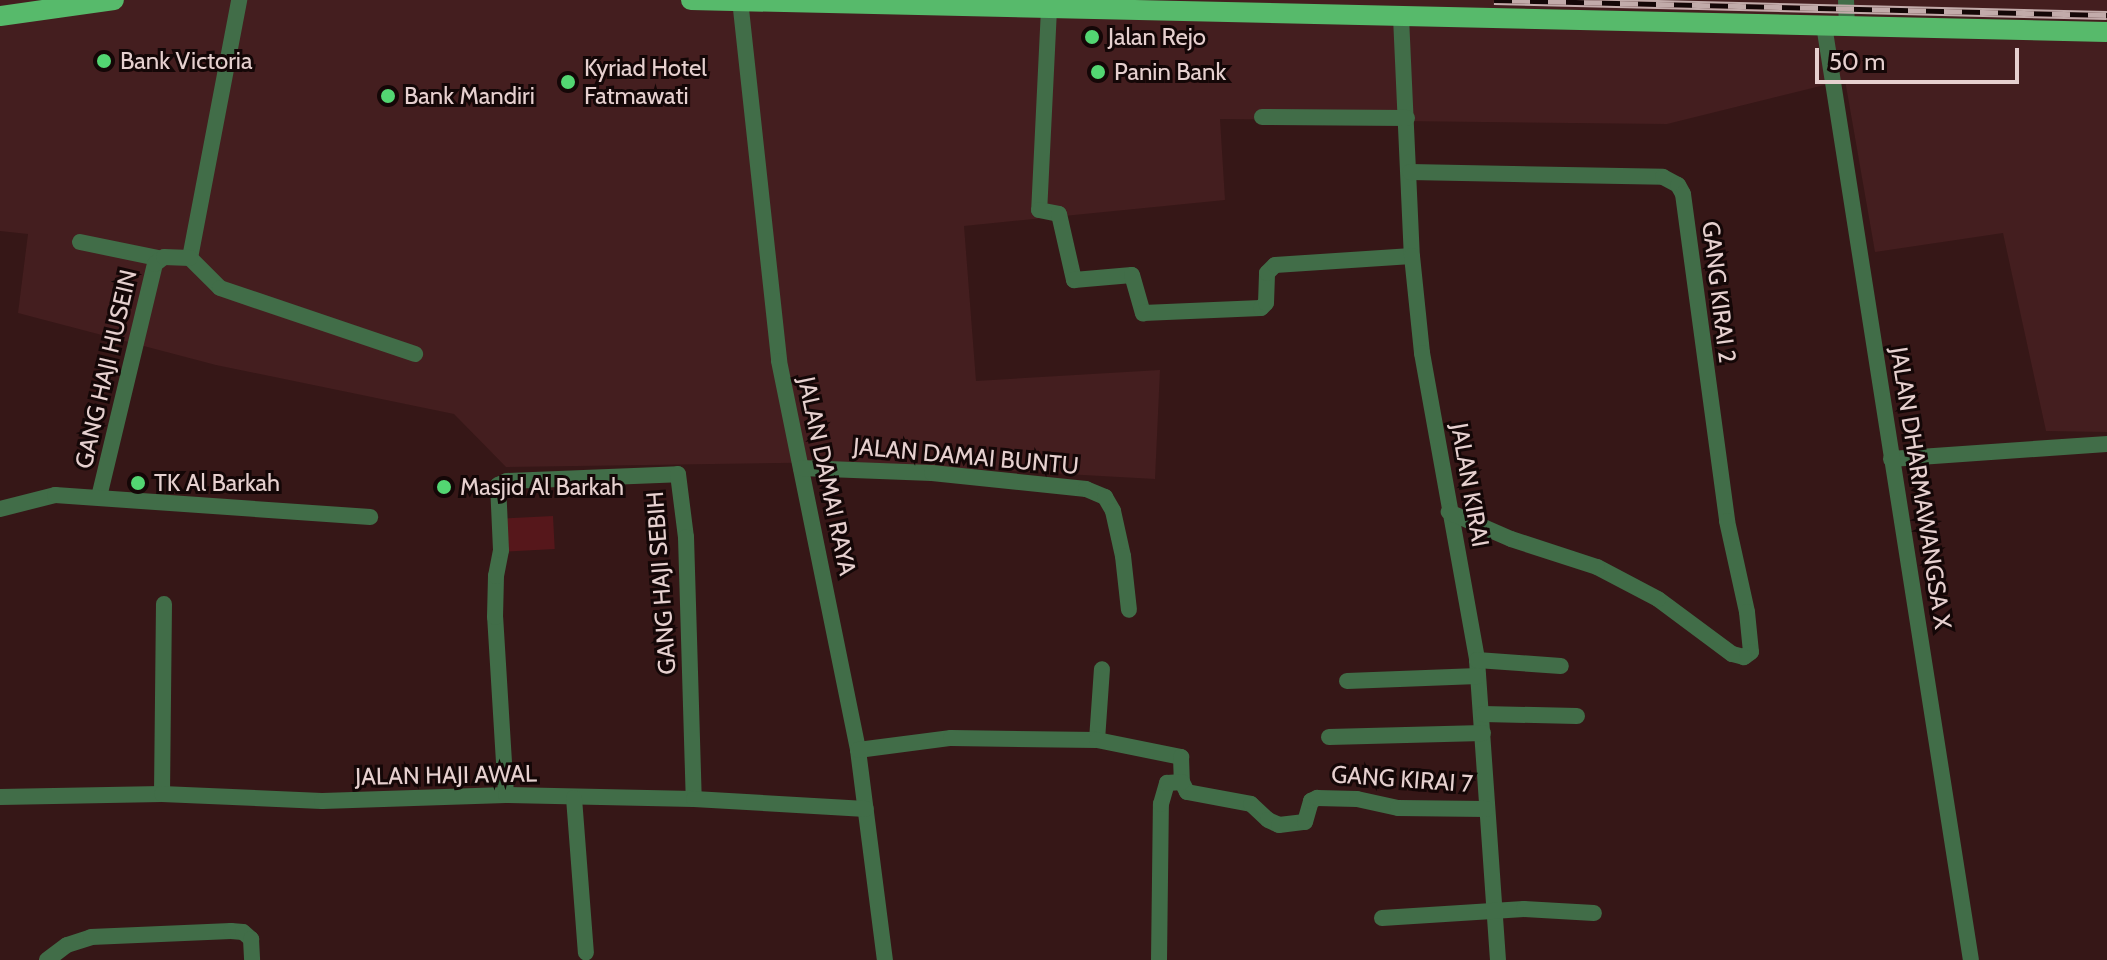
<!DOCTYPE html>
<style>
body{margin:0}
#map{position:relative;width:2107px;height:960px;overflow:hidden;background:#361717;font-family:Cabin,sans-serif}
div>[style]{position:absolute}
.built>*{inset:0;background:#441e1f}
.green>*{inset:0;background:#56171b;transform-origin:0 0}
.minor>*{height:16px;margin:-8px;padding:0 8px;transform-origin:8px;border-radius:8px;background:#416d48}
.tertiary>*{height:16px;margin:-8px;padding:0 8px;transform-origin:8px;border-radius:8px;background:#416d48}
.primary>*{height:20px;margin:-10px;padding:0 10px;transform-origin:10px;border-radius:10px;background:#57ba6b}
.rail>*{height:9px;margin-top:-4.5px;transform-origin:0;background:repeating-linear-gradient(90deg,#140707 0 18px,#c2abaa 0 36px);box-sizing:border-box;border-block:2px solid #c2abaa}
.dots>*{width:22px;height:22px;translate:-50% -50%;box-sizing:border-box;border:4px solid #140707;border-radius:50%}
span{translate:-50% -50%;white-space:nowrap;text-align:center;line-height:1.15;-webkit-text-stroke:6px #140707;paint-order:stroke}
.poi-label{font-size:24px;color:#e6d0cf}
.left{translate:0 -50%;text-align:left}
.street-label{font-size:24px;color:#e6d0cf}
.scale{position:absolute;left:1815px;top:48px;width:204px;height:36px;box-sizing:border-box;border:4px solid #e6d0cf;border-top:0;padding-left:10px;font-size:24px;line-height:28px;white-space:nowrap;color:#e6d0cf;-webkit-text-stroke:6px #140707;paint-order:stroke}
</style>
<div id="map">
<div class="built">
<i style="clip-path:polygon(0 0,2107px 0,2107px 432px,2046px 431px,2003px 233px,1875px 252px,1845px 80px,1667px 124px,1220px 119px,1225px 200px,964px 226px,976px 381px,1160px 370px,1155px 479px,846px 462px,506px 467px,454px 414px,216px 365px,18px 313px,28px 234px,0 231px)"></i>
</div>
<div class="green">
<i style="left:553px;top:516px;width:33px;height:48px;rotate:87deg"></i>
</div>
<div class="minor">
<i style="left:740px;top:0;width:363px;rotate:83.8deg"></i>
<i style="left:779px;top:361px;width:397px;rotate:78.5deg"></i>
<i style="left:858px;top:750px;width:212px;rotate:82.7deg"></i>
<i style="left:1846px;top:0;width:25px;rotate:88deg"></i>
<i style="left:1049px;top:9px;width:201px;rotate:92.8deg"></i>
<i style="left:1039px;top:210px;width:20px;rotate:11deg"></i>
<i style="left:1059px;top:214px;width:68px;rotate:77.2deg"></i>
<i style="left:1074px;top:280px;width:58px;rotate:-4.9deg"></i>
<i style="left:1132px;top:275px;width:40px;rotate:74deg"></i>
<i style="left:1143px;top:313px;width:118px;rotate:-2.4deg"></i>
<i style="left:1261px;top:308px;width:7px;rotate:-45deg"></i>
<i style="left:1266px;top:303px;width:30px;rotate:-88deg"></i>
<i style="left:1267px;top:273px;width:11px;rotate:-45deg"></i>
<i style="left:1275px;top:265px;width:137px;rotate:-3.8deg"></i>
<i style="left:1401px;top:17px;width:239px;rotate:87.4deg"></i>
<i style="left:1412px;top:256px;width:98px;rotate:84.1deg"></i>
<i style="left:1422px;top:353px;width:312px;rotate:79.8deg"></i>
<i style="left:1477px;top:660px;width:301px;rotate:86deg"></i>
<i style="left:1262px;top:117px;width:145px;rotate:0.4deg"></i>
<i style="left:1410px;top:172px;width:253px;rotate:1.1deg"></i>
<i style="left:1663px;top:177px;width:17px;rotate:28deg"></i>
<i style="left:1678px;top:185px;width:10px;rotate:61deg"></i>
<i style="left:1683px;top:194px;width:330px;rotate:82.3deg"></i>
<i style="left:1727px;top:521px;width:93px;rotate:77.6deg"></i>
<i style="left:1747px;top:612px;width:40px;rotate:84.3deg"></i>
<i style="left:1751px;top:652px;width:9px;rotate:144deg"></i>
<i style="left:1744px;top:657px;width:12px;rotate:-166deg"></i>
<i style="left:1732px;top:654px;width:92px;rotate:-143.4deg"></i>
<i style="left:1658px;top:599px;width:69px;rotate:-152.3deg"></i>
<i style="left:1597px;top:567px;width:90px;rotate:-162deg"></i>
<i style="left:1511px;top:539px;width:68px;rotate:-156.5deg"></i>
<i style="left:80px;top:242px;width:80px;rotate:11.6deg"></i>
<i style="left:190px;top:258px;width:263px;rotate:-79.2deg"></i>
<i style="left:190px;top:258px;width:42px;rotate:45deg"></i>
<i style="left:220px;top:288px;width:206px;rotate:18.7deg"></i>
<i style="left:1891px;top:459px;width:217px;rotate:-4deg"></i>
<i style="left:801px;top:468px;width:131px;rotate:2.2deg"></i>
<i style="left:932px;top:473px;width:155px;rotate:5.9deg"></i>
<i style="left:1086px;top:489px;width:21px;rotate:23deg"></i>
<i style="left:1105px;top:497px;width:16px;rotate:60deg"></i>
<i style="left:1113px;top:511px;width:46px;rotate:77.5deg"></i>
<i style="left:1123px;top:556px;width:54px;rotate:83.7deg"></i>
<i style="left:99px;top:497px;width:240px;rotate:-76.5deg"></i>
<i style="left:155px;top:264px;width:11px;rotate:-38deg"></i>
<i style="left:164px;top:257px;width:26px;rotate:2deg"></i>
<i style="left:0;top:509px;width:57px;rotate:-14.3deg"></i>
<i style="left:55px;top:495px;width:316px;rotate:4deg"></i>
<i style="left:1477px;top:660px;width:84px;rotate:4.1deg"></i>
<i style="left:1347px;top:681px;width:131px;rotate:-2.2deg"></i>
<i style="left:1483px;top:714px;width:94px;rotate:1.2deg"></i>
<i style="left:1329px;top:737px;width:154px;rotate:-1.5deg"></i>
<i style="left:1097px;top:740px;width:71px;rotate:-86deg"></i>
<i style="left:858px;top:750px;width:94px;rotate:-7.4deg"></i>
<i style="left:951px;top:738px;width:146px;rotate:0.8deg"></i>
<i style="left:1097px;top:740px;width:86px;rotate:11.4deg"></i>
<i style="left:1181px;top:757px;width:25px;rotate:88deg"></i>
<i style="left:1182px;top:782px;width:11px;rotate:63deg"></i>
<i style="left:1187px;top:792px;width:65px;rotate:10.6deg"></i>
<i style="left:1251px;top:804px;width:23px;rotate:43deg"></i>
<i style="left:1268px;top:820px;width:12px;rotate:24deg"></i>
<i style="left:1279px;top:825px;width:26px;rotate:-7deg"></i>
<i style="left:1305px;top:822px;width:22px;rotate:-74deg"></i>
<i style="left:1311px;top:801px;width:7px;rotate:-27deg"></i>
<i style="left:1317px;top:798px;width:40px;rotate:1.4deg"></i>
<i style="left:1357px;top:799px;width:42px;rotate:12.4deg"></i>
<i style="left:1398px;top:808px;width:88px;rotate:0.7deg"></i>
<i style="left:162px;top:794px;width:190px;rotate:-89.4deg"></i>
<i style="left:506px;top:795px;width:178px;rotate:-93.5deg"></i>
<i style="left:495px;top:617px;width:41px;rotate:-88.6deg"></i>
<i style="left:496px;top:576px;width:26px;rotate:-79deg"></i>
<i style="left:501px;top:550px;width:65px;rotate:-92.6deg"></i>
<i style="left:498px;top:485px;width:10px;rotate:-24deg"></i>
<i style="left:507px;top:481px;width:171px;rotate:-2.3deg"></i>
<i style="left:678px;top:474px;width:64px;rotate:82.8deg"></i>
<i style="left:686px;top:537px;width:262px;rotate:88.3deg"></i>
<i style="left:0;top:797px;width:162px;rotate:-1.1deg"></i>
<i style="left:162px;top:794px;width:160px;rotate:2.5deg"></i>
<i style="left:322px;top:801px;width:184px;rotate:-1.9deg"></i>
<i style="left:506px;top:795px;width:188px;rotate:1.2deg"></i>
<i style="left:694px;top:799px;width:172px;rotate:3.3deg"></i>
<i style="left:574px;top:798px;width:155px;rotate:85.6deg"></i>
<i style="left:1382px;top:918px;width:142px;rotate:-3.6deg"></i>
<i style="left:1524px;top:909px;width:70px;rotate:3.3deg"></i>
<i style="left:47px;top:960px;width:25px;rotate:-37deg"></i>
<i style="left:67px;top:945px;width:25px;rotate:-18deg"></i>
<i style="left:91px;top:937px;width:140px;rotate:-2.5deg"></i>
<i style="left:231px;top:931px;width:12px;rotate:5deg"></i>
<i style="left:243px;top:932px;width:11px;rotate:41deg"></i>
<i style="left:251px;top:939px;width:21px;rotate:87deg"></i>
<i style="left:1159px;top:960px;width:156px;rotate:-89.3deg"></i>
<i style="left:1161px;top:804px;width:22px;rotate:-74deg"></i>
<i style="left:1167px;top:783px;width:15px;rotate:-4deg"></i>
</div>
<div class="tertiary">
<i style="left:1824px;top:25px;width:946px;rotate:81.07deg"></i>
</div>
<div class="primary">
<i style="left:691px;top:0;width:1416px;rotate:1.29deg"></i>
<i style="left:0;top:16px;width:115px;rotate:-8deg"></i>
</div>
<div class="rail">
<i style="left:1494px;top:0;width:613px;rotate:1.4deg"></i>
</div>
<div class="dots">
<i style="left:1092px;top:37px;background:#53d672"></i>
<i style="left:104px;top:61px;background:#53d672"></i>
<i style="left:1098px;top:72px;background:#53d672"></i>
<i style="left:568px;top:82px;background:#53d672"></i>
<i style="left:388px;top:96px;background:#53d672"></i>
<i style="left:138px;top:483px;background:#53d672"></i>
<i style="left:444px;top:487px;background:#53d672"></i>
</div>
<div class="poi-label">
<span class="left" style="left:1108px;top:37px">Jalan Rejo</span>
<span class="left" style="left:120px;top:61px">Bank Victoria</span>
<span class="left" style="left:584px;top:82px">Kyriad Hotel<br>Fatmawati</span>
<span class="left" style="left:1114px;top:72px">Panin Bank</span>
<span class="left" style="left:404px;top:96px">Bank Mandiri</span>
<span class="left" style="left:154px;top:483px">TK Al Barkah</span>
<span class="left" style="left:460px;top:487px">Masjid Al Barkah</span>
</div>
<div class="street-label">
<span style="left:1719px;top:292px;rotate:83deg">GANG KIRAI 2</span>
<span style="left:106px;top:369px;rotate:-77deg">GANG HAJI HUSEIN</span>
<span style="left:966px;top:456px;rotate:5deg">JALAN DAMAI BUNTU</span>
<span style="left:827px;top:476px;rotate:78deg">JALAN DAMAI RAYA</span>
<span style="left:1470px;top:485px;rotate:80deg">JALAN KIRAI</span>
<span style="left:1921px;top:488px;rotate:81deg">JALAN DHARMAWANGSA X</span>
<span style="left:661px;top:583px;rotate:-94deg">GANG HAJI SEBIH</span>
<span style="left:446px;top:775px;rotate:-1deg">JALAN HAJI AWAL</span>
<span style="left:1402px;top:779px;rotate:4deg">GANG KIRAI 7</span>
</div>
<div class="scale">50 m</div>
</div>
